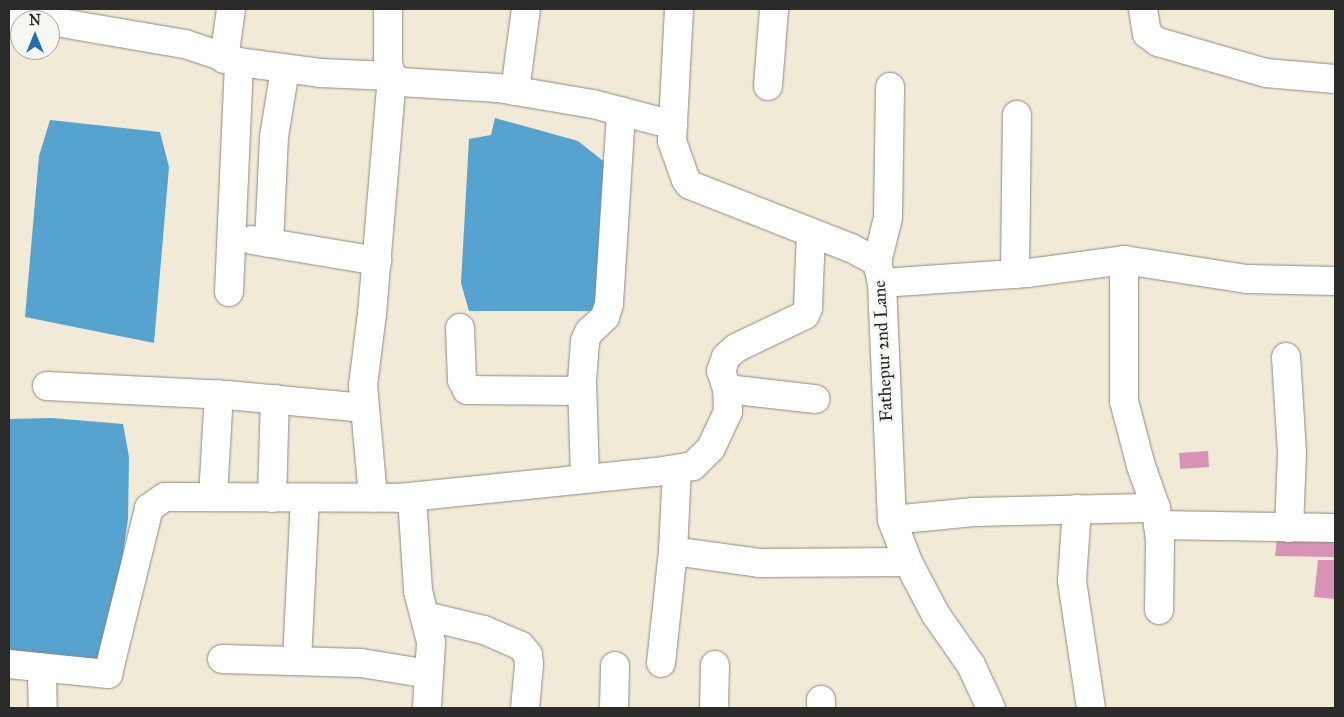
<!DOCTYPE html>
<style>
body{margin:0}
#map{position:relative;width:1344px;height:717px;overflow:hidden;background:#f1ead7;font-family:"IM FELL Great Primer",serif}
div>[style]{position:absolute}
.water>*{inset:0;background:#55a3ce}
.building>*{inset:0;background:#d792b5;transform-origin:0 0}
.roads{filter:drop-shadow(0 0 1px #8e8a81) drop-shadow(0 0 1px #8e8a81)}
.minor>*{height:28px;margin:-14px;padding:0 14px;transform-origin:14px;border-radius:14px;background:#fff}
span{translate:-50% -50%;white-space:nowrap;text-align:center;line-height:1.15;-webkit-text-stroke:5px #f6f6f2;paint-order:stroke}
.street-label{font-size:18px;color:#2b2b2b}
.frame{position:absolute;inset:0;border:10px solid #2b2b2b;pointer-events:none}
.north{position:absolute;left:10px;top:10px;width:50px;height:50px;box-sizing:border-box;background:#f6f6f2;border:1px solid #a5a5a2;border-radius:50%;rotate:0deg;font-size:14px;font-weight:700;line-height:20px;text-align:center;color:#2b2b2b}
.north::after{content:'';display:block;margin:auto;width:18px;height:22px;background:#1f6fb2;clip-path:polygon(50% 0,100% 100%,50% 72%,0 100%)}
</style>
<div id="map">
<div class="water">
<i style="clip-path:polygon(495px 118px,578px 141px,612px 168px,605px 311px,469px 311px,461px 283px,469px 139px,491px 135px)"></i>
<i style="clip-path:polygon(50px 120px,160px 132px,169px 167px,154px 343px,25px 317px,39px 156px)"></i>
<i style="clip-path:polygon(52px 418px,123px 424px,129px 457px,128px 519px,112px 629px,99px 664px,9px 654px,9px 419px)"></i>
</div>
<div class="building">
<i style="left:1208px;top:451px;width:16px;height:29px;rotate:86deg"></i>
<i style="clip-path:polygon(1278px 530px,1335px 536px,1335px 557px,1275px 556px)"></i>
<i style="clip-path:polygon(1318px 560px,1335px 560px,1335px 599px,1314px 597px)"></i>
</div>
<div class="roads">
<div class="minor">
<i style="left:388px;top:9px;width:55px;rotate:90deg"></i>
<i style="left:388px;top:64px;width:13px;rotate:72deg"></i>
<i style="left:392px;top:76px;width:10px;rotate:37deg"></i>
<i style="left:400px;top:82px;width:98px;rotate:3.5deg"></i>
<i style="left:498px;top:88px;width:96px;rotate:9.6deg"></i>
<i style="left:593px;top:104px;width:83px;rotate:14.7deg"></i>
<i style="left:679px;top:9px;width:132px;rotate:93deg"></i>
<i style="left:672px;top:141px;width:41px;rotate:70.3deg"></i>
<i style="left:686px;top:180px;width:6px;rotate:51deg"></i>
<i style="left:690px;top:185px;width:173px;rotate:21.4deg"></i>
<i style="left:851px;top:248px;width:30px;rotate:28deg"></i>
<i style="left:877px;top:262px;width:22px;rotate:77deg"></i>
<i style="left:882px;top:283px;width:237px;rotate:87.6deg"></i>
<i style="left:892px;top:520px;width:45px;rotate:69.1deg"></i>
<i style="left:908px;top:562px;width:60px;rotate:62.2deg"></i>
<i style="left:936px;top:615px;width:61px;rotate:55deg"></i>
<i style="left:971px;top:665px;width:47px;rotate:65.1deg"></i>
<i style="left:1143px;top:9px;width:25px;rotate:81deg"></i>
<i style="left:1147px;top:34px;width:14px;rotate:36deg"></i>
<i style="left:1158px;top:42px;width:112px;rotate:16deg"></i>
<i style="left:1266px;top:73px;width:69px;rotate:5deg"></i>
<i style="left:50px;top:21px;width:137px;rotate:9.7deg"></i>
<i style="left:185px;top:44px;width:57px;rotate:18.4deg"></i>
<i style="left:239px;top:62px;width:82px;rotate:7.7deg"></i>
<i style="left:320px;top:73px;width:72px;rotate:2.4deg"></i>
<i style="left:392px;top:76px;width:239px;rotate:94.8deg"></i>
<i style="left:372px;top:314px;width:72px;rotate:97.2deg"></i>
<i style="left:363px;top:385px;width:113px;rotate:84.9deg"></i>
<i style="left:9px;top:24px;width:9px;rotate:-49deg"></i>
<i style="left:15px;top:17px;width:28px;rotate:6deg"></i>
<i style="left:224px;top:59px;width:50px;rotate:-82deg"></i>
<i style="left:768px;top:86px;width:77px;rotate:-85.5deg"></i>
<i style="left:515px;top:91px;width:83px;rotate:-82.4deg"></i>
<i style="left:252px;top:240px;width:127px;rotate:9.5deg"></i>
<i style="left:269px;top:243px;width:106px;rotate:-87.3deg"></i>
<i style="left:274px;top:137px;width:69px;rotate:-80.8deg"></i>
<i style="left:1124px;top:260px;width:141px;rotate:90deg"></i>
<i style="left:1124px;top:401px;width:67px;rotate:75.3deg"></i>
<i style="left:1141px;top:466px;width:45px;rotate:70.3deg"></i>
<i style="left:1156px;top:508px;width:33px;rotate:83deg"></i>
<i style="left:1160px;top:541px;width:69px;rotate:90.8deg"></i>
<i style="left:877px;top:262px;width:45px;rotate:-76deg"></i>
<i style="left:888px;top:218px;width:131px;rotate:-89.1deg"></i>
<i style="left:1015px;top:274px;width:159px;rotate:-89.3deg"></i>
<i style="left:882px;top:283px;width:146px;rotate:-3.9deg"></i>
<i style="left:1028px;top:273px;width:97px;rotate:-7.7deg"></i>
<i style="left:1124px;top:260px;width:124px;rotate:8.8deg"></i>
<i style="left:1247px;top:279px;width:88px;rotate:1.3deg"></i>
<i style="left:229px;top:292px;width:230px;rotate:-87.5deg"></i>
<i style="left:460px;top:328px;width:52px;rotate:87.8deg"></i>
<i style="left:462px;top:380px;width:11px;rotate:63deg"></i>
<i style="left:467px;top:390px;width:115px;rotate:0.5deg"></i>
<i style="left:1286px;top:357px;width:96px;rotate:86.4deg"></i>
<i style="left:1292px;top:453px;width:75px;rotate:92.3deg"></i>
<i style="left:47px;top:386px;width:180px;rotate:2.9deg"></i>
<i style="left:227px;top:395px;width:138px;rotate:5.4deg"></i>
<i style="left:727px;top:389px;width:19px;rotate:-108deg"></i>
<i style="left:721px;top:371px;width:15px;rotate:-70deg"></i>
<i style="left:726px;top:357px;width:13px;rotate:-42deg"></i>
<i style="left:736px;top:348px;width:76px;rotate:-25.6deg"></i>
<i style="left:805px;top:315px;width:8px;rotate:-67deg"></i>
<i style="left:808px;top:308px;width:75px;rotate:-87.7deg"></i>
<i style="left:585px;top:478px;width:97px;rotate:-91.8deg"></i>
<i style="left:582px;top:381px;width:40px;rotate:-85.7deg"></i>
<i style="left:585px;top:341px;width:10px;rotate:-66deg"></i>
<i style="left:589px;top:332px;width:22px;rotate:-43deg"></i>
<i style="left:605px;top:317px;width:14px;rotate:-73deg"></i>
<i style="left:609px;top:304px;width:193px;rotate:-86.4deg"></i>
<i style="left:213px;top:497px;width:103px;rotate:-86.7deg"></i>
<i style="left:412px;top:497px;width:94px;rotate:86.3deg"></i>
<i style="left:418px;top:591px;width:53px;rotate:75.7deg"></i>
<i style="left:431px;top:642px;width:66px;rotate:93.5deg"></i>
<i style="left:272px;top:498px;width:99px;rotate:-88.3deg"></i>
<i style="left:1077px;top:509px;width:72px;rotate:94deg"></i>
<i style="left:1072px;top:581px;width:128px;rotate:81.5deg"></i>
<i style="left:892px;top:520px;width:82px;rotate:-5.6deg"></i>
<i style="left:974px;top:512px;width:182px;rotate:-1.3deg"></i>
<i style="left:1158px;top:525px;width:177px;rotate:1deg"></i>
<i style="left:673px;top:551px;width:87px;rotate:7.9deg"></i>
<i style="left:759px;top:563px;width:149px;rotate:-0.4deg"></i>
<i style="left:426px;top:616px;width:60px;rotate:13.6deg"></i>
<i style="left:484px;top:630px;width:40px;rotate:23.4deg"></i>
<i style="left:521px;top:646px;width:11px;rotate:52deg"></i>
<i style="left:528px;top:655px;width:10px;rotate:84deg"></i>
<i style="left:529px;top:665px;width:43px;rotate:95.3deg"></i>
<i style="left:222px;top:659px;width:139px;rotate:1.6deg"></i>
<i style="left:361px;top:663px;width:69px;rotate:9.2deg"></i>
<i style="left:297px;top:661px;width:163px;rotate:-87.2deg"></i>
<i style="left:661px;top:663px;width:113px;rotate:-83.9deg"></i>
<i style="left:673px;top:551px;width:82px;rotate:-87.2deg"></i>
<i style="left:9px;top:664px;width:100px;rotate:5.8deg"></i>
<i style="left:108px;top:674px;width:171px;rotate:-76.1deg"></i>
<i style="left:149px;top:508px;width:19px;rotate:-35deg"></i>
<i style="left:165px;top:497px;width:234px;rotate:0.2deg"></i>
<i style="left:399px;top:498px;width:258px;rotate:-5.8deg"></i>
<i style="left:656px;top:472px;width:37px;rotate:-9deg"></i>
<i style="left:693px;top:466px;width:25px;rotate:-45deg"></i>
<i style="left:711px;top:448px;width:40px;rotate:-65deg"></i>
<i style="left:728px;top:412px;width:23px;rotate:-92deg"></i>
<i style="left:727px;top:389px;width:89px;rotate:6.5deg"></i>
<i style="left:42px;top:669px;width:39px;rotate:89deg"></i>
<i style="left:821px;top:700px;width:8px;rotate:90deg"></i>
<i style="left:614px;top:708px;width:42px;rotate:-88.6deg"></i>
<i style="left:714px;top:708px;width:43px;rotate:-88.7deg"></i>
</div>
</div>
<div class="street-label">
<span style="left:883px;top:351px;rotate:-93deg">Fathepur 2nd Lane</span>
</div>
<div class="frame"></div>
<div class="north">N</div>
</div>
